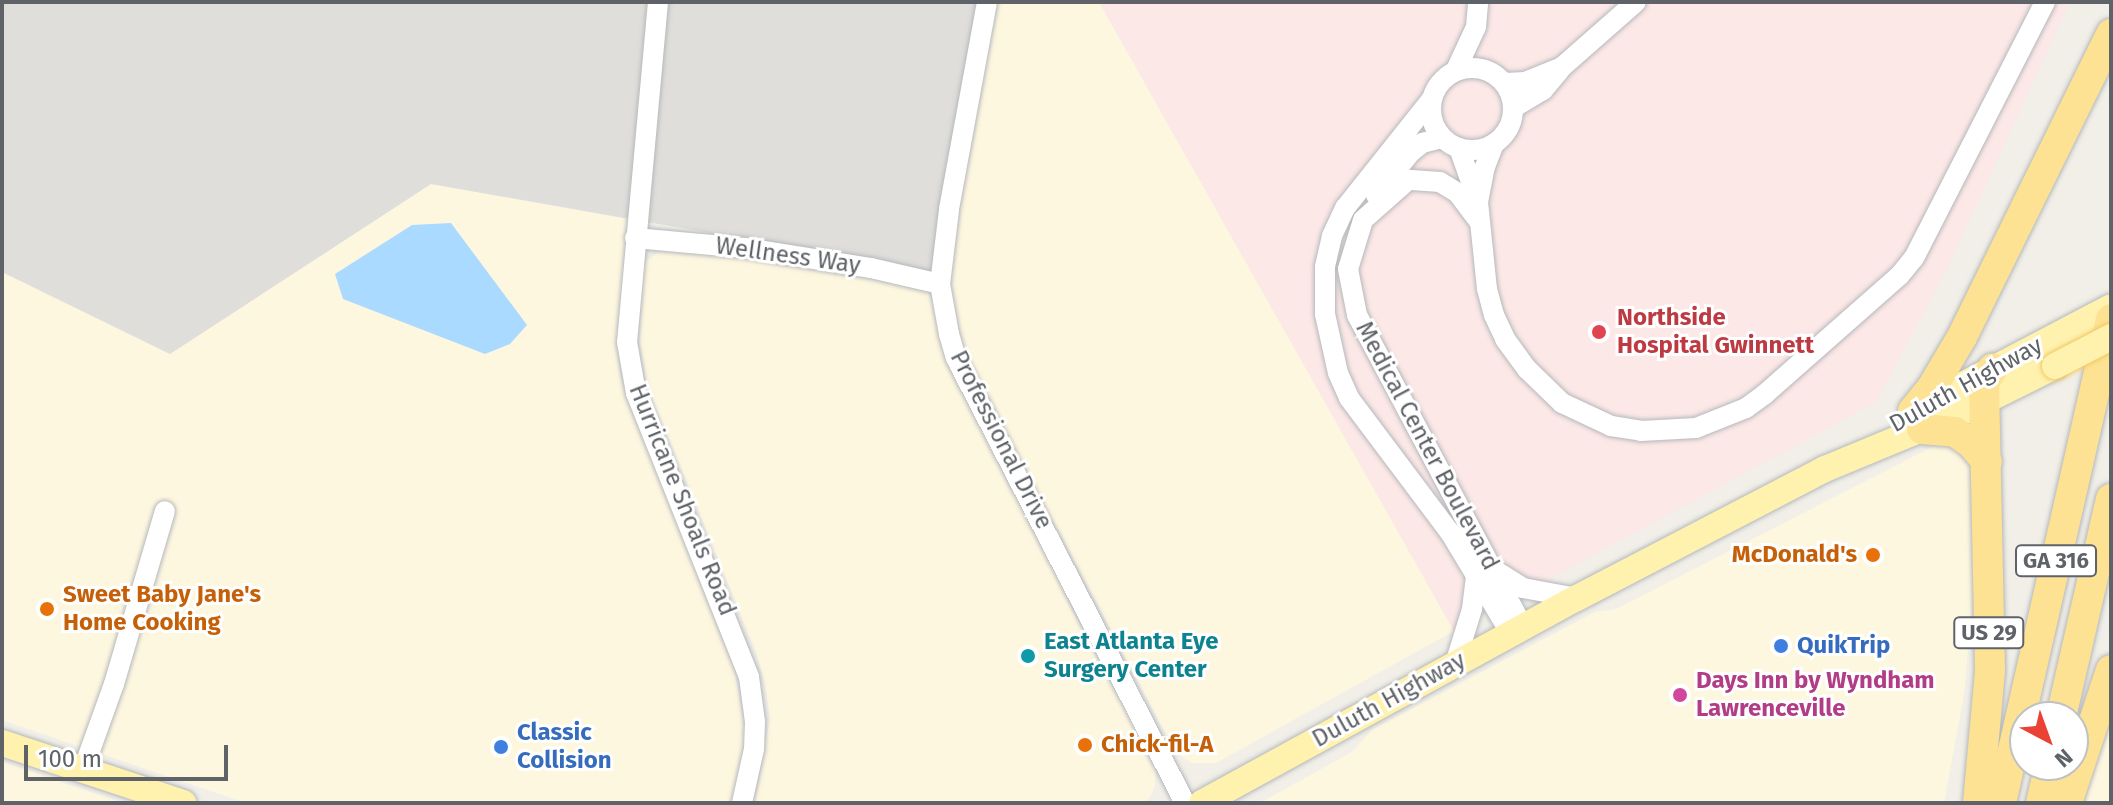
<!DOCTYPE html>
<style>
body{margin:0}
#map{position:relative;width:2113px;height:805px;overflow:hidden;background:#f1efe8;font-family:"Fira Sans",sans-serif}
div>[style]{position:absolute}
.commercial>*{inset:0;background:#fef7e0}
.industrial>*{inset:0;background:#e0deda}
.medical>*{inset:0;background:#fce8e6}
.water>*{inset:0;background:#aadaff}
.roads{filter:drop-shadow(0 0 2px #b5b8bc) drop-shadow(0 0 2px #b5b8bc)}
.minor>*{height:20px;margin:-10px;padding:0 10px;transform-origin:10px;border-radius:10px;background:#fff}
.minor>.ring{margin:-10px;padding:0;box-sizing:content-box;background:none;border:20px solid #fff;border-radius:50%}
.major>*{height:26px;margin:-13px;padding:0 13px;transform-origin:13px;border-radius:13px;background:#fff2af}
.highway>*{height:30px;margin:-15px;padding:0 15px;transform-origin:15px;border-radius:15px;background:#fde293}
.bridges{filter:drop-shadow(0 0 2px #f2c960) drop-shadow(0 0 2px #f2c960)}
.major-bridge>*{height:26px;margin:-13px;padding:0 13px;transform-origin:13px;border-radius:13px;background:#fff2af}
.dots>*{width:22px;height:22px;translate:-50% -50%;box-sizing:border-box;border:4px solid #fff;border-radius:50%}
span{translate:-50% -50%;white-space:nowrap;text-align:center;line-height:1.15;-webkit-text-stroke:6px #fff;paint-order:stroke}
.shield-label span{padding:2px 6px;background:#fff;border:2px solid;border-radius:6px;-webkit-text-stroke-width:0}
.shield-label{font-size:22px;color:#5f6368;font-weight:700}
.street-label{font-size:24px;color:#5f6368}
.health-label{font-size:24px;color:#be3a42;font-weight:700}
.left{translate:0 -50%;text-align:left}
.food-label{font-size:24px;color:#c56008;font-weight:700}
.right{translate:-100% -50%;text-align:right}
.culture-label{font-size:24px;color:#0d838f;font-weight:700}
.shop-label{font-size:24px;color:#366cbe;font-weight:700}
.hotel-label{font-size:24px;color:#b23c85;font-weight:700}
.frame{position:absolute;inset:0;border:4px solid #5f6368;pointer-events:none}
.north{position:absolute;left:2009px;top:701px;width:80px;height:80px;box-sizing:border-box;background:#fff;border:2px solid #bfc1c3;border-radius:50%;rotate:139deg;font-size:22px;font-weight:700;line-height:32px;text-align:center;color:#5f6368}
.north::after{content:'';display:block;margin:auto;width:28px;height:36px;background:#ea4335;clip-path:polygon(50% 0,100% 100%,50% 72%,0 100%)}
.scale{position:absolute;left:24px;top:745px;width:204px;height:36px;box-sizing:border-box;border:4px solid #5f6368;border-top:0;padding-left:10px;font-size:24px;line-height:28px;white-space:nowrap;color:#5f6368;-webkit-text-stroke:6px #fff;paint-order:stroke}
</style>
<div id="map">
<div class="commercial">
<i style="clip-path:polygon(995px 2px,1099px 2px,1454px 631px,1216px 763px,1192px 763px,1176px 753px,962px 349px,953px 316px,950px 267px)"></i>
<i style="clip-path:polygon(431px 184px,627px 219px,617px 343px,620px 377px,733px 663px,746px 735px,733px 803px,246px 803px,2px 720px,2px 272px,170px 354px)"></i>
<i style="clip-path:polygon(665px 248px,728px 253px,918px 285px,927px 291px,1061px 573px,1067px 601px,1155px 765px,1155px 786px,1149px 799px,1143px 803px,755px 803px,770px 718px,765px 683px,756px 652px,646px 381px,640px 343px,642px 288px,645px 262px)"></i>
<i style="clip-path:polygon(1956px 444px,1984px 475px,1964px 694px,1944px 803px,1260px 803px,1352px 752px,1372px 730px,1595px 612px,1616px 609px,1934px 446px)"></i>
<i style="clip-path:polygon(2111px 714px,2111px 803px,2083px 803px)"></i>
<i style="clip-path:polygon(2px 762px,123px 803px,2px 803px)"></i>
</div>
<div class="industrial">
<i style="clip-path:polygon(2px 2px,981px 2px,932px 272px,431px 184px,170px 354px,2px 272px)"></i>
</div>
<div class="medical">
<i style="clip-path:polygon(1099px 2px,2070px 2px,1950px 263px,1876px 402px,1454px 631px)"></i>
</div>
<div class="water">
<i style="clip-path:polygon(451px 223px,527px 325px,510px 344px,485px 354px,343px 299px,335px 274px,412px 225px)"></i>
</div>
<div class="roads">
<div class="minor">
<i style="left:658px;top:2px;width:341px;rotate:95.2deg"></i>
<i style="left:627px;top:342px;width:52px;rotate:80deg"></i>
<i style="left:636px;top:393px;width:306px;rotate:68.3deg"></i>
<i style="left:749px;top:677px;width:45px;rotate:82.4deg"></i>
<i style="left:755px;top:722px;width:27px;rotate:92deg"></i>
<i style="left:754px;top:749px;width:55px;rotate:102.5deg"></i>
<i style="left:987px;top:2px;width:211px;rotate:100.4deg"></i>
<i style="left:949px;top:210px;width:75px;rotate:96.9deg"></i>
<i style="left:940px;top:284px;width:51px;rotate:79.8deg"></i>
<i style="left:949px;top:334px;width:25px;rotate:74deg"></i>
<i style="left:956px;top:358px;width:500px;rotate:62.77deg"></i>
<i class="ring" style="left:1431px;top:68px;width:62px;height:62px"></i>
<i style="left:1456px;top:70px;width:47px;rotate:-65.1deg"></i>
<i style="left:1476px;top:27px;width:25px;rotate:-85deg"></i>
<i style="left:1505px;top:83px;width:20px;rotate:-3deg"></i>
<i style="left:1525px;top:82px;width:40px;rotate:-22deg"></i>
<i style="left:1562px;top:67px;width:98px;rotate:-41.3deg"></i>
<i style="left:1431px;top:100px;width:138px;rotate:128.5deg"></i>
<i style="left:1345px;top:208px;width:31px;rotate:115deg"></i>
<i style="left:1332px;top:236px;width:32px;rotate:103deg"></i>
<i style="left:1325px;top:267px;width:47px;rotate:90deg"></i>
<i style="left:1325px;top:314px;width:60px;rotate:77.6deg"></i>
<i style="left:1338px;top:373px;width:27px;rotate:66deg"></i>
<i style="left:1349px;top:398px;width:170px;rotate:53.1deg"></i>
<i style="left:1451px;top:534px;width:117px;rotate:59deg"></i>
<i style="left:1513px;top:108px;width:35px;rotate:-31deg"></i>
<i style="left:1543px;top:90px;width:26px;rotate:-50deg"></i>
<i style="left:1459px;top:148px;width:57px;rotate:70.6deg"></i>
<i style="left:1478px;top:202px;width:87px;rotate:84.1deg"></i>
<i style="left:1487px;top:289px;width:27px;rotate:75deg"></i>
<i style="left:1494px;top:315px;width:26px;rotate:65deg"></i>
<i style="left:1505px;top:339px;width:37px;rotate:54deg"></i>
<i style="left:1527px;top:369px;width:49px;rotate:44.2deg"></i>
<i style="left:1562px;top:403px;width:54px;rotate:25.1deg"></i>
<i style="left:1611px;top:426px;width:30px;rotate:9deg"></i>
<i style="left:1641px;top:431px;width:55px;rotate:-3.1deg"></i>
<i style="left:1696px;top:428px;width:54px;rotate:-21.8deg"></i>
<i style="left:1746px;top:408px;width:24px;rotate:-36deg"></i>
<i style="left:1765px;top:394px;width:180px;rotate:-41.4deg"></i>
<i style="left:1900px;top:275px;width:22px;rotate:-51deg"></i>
<i style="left:1914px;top:258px;width:288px;rotate:-62.9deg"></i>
<i style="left:1376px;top:195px;width:55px;rotate:-50.9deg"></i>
<i style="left:1411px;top:152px;width:14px;rotate:-39deg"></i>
<i style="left:1422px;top:143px;width:21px;rotate:-14deg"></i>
<i style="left:1478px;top:202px;width:36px;rotate:-79deg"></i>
<i style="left:1485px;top:167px;width:25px;rotate:-69deg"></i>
<i style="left:1478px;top:220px;width:34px;rotate:-127deg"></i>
<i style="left:1458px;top:193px;width:21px;rotate:-149deg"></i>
<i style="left:1440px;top:182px;width:32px;rotate:-176deg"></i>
<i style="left:1408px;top:180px;width:60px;rotate:138.4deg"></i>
<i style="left:1363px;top:220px;width:51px;rotate:107deg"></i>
<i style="left:1348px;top:269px;width:47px;rotate:78.9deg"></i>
<i style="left:1357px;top:315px;width:353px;rotate:62deg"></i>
<i style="left:635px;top:238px;width:110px;rotate:5.2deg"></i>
<i style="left:745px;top:248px;width:128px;rotate:9deg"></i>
<i style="left:871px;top:268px;width:71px;rotate:13.1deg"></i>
<i style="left:1496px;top:571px;width:32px;rotate:32deg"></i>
<i style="left:1523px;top:588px;width:55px;rotate:10.5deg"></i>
<i style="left:1455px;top:664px;width:58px;rotate:-72.8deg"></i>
<i style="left:1472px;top:609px;width:34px;rotate:-83deg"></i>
<i style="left:83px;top:770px;width:91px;rotate:-70.2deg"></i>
<i style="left:114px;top:684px;width:180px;rotate:-73.6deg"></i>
</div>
<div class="major">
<i style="left:1915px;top:410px;width:221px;rotate:-27.7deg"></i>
<i style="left:2px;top:743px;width:191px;rotate:18.3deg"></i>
<i style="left:1202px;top:803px;width:427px;rotate:-28.7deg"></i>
<i style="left:1577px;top:598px;width:280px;rotate:-27.5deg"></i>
<i style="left:1825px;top:469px;width:152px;rotate:-22.5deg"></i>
<i style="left:1965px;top:411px;width:101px;rotate:-26.6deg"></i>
</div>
<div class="highway">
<i style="left:1913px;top:411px;width:32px;rotate:-51deg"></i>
<i style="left:1933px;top:386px;width:57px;rotate:-59.4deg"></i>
<i style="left:1962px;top:337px;width:338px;rotate:-63.8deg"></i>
<i style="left:1922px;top:429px;width:33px;rotate:5deg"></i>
<i style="left:1955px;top:432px;width:21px;rotate:35deg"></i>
<i style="left:1972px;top:444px;width:23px;rotate:50deg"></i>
<i style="left:2061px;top:717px;width:224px;rotate:-77.1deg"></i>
<i style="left:1978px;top:803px;width:134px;rotate:-84.8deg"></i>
<i style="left:1990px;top:670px;width:287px;rotate:-91.2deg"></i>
<i style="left:1984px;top:383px;width:17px;rotate:-59deg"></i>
<i style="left:2001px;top:803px;width:496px;rotate:-77.2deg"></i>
<i style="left:2041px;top:803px;width:39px;rotate:-77deg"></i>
<i style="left:2067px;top:803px;width:140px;rotate:-71.7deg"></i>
</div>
</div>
<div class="bridges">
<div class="major-bridge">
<i style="left:2055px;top:366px;width:63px;rotate:-27.4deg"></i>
</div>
</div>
<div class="dots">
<i style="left:1599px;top:332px;background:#e0444e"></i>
<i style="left:1873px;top:555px;background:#e8710a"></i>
<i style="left:47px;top:609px;background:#e8710a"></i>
<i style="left:1781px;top:646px;background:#3f7fe0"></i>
<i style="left:1028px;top:656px;background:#0f9aa8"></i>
<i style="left:1680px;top:695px;background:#d1479c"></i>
<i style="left:1085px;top:745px;background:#e8710a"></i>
<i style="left:501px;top:747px;background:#3f7fe0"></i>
</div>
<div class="shield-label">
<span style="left:2056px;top:561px">GA 316</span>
<span style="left:1989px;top:633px">US 29</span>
</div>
<div class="street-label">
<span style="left:788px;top:256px;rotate:8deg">Wellness Way</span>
<span style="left:1966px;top:385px;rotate:-29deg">Duluth Highway</span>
<span style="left:1001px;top:440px;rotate:63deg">Professional Drive</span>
<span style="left:1427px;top:446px;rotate:62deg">Medical Center Boulevard</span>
<span style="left:682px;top:500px;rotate:68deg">Hurricane Shoals Road</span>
<span style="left:1389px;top:700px;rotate:-29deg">Duluth Highway</span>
</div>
<div class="health-label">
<span class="left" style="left:1617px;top:332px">Northside<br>Hospital Gwinnett</span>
</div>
<div class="food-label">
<span class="right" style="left:1857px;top:555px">McDonald's</span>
<span class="left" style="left:63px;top:609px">Sweet Baby Jane's<br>Home Cooking</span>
<span class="left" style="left:1101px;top:745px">Chick-fil-A</span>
</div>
<div class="culture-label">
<span class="left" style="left:1044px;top:656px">East Atlanta Eye<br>Surgery Center</span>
</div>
<div class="shop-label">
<span class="left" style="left:1797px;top:646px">QuikTrip</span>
<span class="left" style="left:517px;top:747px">Classic<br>Collision</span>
</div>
<div class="hotel-label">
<span class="left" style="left:1696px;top:695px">Days Inn by Wyndham<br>Lawrenceville</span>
</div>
<div class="frame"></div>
<div class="north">N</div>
<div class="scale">100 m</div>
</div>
